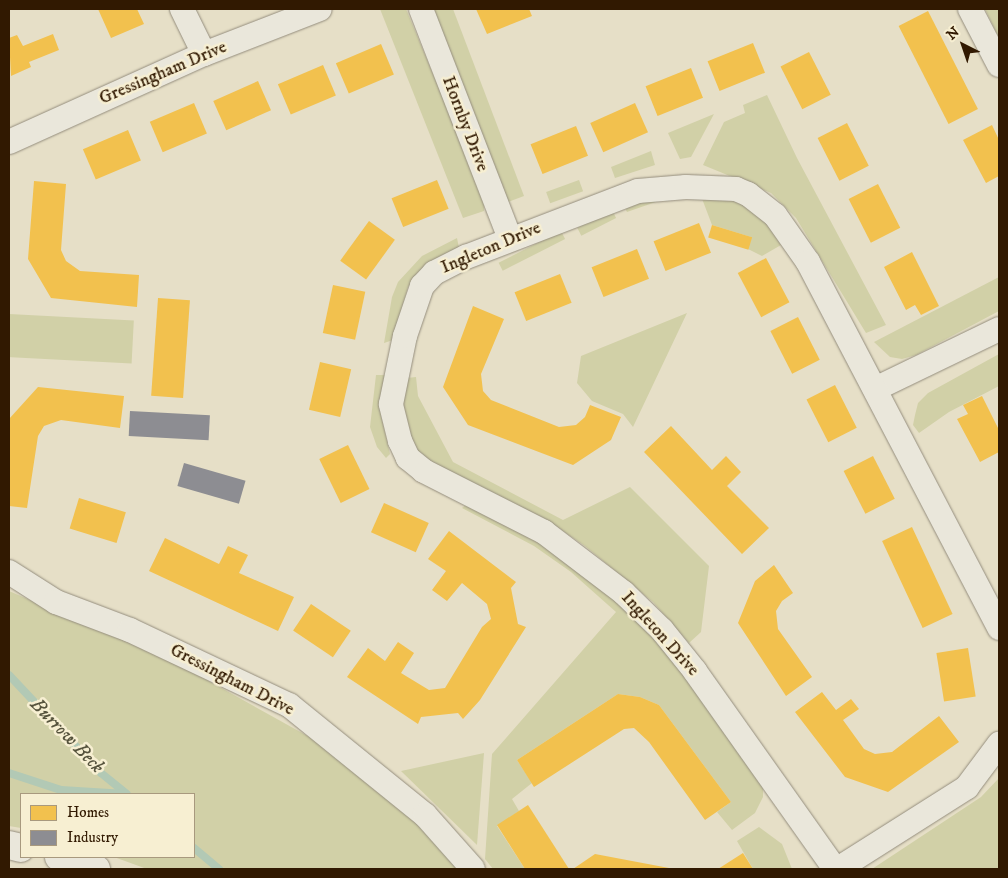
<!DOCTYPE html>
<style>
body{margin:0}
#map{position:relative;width:1008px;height:878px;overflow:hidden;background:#e6dfc7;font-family:"IM FELL DW Pica",serif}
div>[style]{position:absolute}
.green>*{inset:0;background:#d1d0a7;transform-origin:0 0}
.homes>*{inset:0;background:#f2c14e;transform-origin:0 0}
.industry>*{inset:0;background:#8d8d92;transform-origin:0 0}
.stream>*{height:8px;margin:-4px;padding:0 4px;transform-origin:4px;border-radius:4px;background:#b2c9b5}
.roads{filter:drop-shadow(0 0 1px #948d7d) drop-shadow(0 0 1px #948d7d)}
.minor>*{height:24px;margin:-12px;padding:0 12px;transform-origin:12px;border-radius:12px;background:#eae7db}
.tertiary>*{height:28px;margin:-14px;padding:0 14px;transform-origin:14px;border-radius:14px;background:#eae7db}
span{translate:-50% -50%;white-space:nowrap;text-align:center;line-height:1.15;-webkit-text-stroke:5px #f7efd2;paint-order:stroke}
.street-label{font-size:18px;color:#311901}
.water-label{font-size:19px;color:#56533d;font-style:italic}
.frame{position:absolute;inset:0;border:10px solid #311901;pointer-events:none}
.legend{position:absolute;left:20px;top:793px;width:175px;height:65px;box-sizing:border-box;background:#f7efd2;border:1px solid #a8997e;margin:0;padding:6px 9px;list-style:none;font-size:15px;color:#311901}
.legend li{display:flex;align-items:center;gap:10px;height:25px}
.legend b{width:25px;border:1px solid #a8997e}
.north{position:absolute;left:938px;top:20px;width:50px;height:50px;-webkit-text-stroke:4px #f7efd2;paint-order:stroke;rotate:319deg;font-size:14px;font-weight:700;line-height:20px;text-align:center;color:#311901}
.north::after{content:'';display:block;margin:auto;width:18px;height:22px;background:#311901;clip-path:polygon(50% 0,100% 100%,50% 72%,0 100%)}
</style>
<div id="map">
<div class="green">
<i style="clip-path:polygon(380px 9px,406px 9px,484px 197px,484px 211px,463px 218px)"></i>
<i style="clip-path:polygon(431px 9px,453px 9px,524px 196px,508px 202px)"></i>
<i style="clip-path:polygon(985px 9px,999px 9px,999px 38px)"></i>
<i style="clip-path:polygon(767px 95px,797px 158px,886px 325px,866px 333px,796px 218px,771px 193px,703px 165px,724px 122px,745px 113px,743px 105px)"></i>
<i style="clip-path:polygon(714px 114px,691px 157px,680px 159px,668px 133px)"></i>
<i style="clip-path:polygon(651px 151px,655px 165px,615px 178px,611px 167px)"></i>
<i style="left:579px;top:180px;width:12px;height:35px;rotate:70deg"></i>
<i style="clip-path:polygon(701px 196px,739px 202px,760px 214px,781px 245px,762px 256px,748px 249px,751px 237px,712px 225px)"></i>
<i style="clip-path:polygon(670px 197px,627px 212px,624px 206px)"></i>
<i style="left:612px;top:210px;width:9px;height:39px;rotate:63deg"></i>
<i style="left:561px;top:231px;width:9px;height:70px;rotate:63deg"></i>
<i style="clip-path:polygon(457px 238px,459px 248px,430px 262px,408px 287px,393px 340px,384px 343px,392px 297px,398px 282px,422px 256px)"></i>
<i style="clip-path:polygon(999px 277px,999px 311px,916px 355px,902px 359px,890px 357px,874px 342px)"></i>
<i style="clip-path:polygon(687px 313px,633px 427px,623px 414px,592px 401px,577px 383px,581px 356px)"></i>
<i style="left:9px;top:314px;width:125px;height:43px;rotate:3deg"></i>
<i style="clip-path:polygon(999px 354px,999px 386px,949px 412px,919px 433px,913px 425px,915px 415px,918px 403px,928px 393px)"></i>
<i style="clip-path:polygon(376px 375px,387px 375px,381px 415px,390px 454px,386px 458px,377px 447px,370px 427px)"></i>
<i style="clip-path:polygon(416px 377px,418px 396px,453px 462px,563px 520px,630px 487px,709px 566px,701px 632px,689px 643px,653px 602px,585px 546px,554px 525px,431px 464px,416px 450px,402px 413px,407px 378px)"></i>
<i style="clip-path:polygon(468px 503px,518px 525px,622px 605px,660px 646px,691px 684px,763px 787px,763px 797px,755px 813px,732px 830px,717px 812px,731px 802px,659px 705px,640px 697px,618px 694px,517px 760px,532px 783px,512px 799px,519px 811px,497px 826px,525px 869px,493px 869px,485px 859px,492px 754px,616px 612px,571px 572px,534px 546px,462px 508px)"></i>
<i style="clip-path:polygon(9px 591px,178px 664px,313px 739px,409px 815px,462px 869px,147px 869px,114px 857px,194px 857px,194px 794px,21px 794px,21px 828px,9px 826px)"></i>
<i style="clip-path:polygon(484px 753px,477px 845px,401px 771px)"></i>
<i style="clip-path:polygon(999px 778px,999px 869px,872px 869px,981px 797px)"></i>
<i style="clip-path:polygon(759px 827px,782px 844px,792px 869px,753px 869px,737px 841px)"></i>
</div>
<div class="homes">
<i style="clip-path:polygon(98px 9px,137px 9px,144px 24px,111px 38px)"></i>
<i style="clip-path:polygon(476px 9px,529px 9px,532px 16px,487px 34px)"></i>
<i style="left:928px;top:11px;width:110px;height:33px;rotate:63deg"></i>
<i style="clip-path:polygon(53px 34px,59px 50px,29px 62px,31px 67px,11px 76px,9px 38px,17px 35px,23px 46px)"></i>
<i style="left:753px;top:43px;width:32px;height:49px;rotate:68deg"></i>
<i style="left:381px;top:44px;width:33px;height:49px;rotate:67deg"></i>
<i style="left:809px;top:52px;width:48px;height:32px;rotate:63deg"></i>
<i style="left:323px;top:65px;width:33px;height:49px;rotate:67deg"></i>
<i style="left:691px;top:68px;width:32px;height:49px;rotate:68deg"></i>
<i style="left:258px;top:81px;width:32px;height:49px;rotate:66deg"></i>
<i style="left:194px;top:103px;width:33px;height:48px;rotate:67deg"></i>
<i style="left:635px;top:103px;width:32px;height:49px;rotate:66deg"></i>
<i style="left:847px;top:123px;width:48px;height:33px;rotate:63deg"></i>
<i style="clip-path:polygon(992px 125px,999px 140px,999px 176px,986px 183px,963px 140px)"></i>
<i style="left:576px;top:126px;width:32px;height:49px;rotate:68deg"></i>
<i style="left:128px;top:130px;width:33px;height:49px;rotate:67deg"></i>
<i style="left:437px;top:180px;width:31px;height:49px;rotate:68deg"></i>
<i style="clip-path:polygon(34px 181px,66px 184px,61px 250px,66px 261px,80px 271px,139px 275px,137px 307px,51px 298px,28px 259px)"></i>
<i style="left:878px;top:184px;width:49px;height:33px;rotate:63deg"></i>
<i style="left:369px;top:221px;width:32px;height:49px;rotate:36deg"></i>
<i style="left:699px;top:223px;width:32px;height:49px;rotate:68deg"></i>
<i style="left:712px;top:225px;width:42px;height:13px;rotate:17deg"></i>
<i style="left:637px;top:249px;width:32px;height:49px;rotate:68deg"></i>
<i style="clip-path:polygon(912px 252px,939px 306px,921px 315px,915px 305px,906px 310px,884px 267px)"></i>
<i style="left:766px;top:258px;width:50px;height:32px;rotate:62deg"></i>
<i style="left:560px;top:274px;width:31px;height:49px;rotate:68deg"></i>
<i style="left:333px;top:285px;width:33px;height:49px;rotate:12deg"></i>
<i style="left:158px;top:298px;width:32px;height:98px;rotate:4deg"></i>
<i style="clip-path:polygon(473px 306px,504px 319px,481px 374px,483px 391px,491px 400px,559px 427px,576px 425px,585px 417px,590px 405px,621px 417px,611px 440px,573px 465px,468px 425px,443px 387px)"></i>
<i style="left:798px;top:317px;width:48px;height:31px;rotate:63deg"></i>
<i style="left:320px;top:362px;width:32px;height:49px;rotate:13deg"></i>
<i style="left:835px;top:385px;width:48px;height:32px;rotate:63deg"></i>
<i style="clip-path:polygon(38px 387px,124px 396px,120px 428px,61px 420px,44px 426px,38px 436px,27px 508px,9px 506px,9px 419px)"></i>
<i style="clip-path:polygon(982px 396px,999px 430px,999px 452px,980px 462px,957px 419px,968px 414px,963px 405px)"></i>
<i style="clip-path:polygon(671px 426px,712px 470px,726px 456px,741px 472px,727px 486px,769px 528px,742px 554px,644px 452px)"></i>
<i style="left:348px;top:445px;width:49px;height:32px;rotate:64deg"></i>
<i style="left:873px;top:456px;width:48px;height:33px;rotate:63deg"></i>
<i style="left:79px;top:498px;width:49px;height:32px;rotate:17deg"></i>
<i style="left:384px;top:503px;width:49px;height:32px;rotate:24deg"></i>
<i style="left:912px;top:527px;width:96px;height:33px;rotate:65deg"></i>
<i style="clip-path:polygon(449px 531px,516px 582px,511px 588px,518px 624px,526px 627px,480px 700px,463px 719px,458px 713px,421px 717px,418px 724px,347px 677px,368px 648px,385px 661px,398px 642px,414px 653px,401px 673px,429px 690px,445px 688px,482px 627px,491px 619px,487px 604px,462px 583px,447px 601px,432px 590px,446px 571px,428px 559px)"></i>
<i style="clip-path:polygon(165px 538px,219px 564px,228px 546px,248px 555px,239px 573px,294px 597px,278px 631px,149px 571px)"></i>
<i style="clip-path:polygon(774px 565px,793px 593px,782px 601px,776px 611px,778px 629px,812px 677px,786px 696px,738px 623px,755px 581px)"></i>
<i style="left:311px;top:604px;width:48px;height:32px;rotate:34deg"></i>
<i style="left:968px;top:648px;width:49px;height:32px;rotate:81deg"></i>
<i style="clip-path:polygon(822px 692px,836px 710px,851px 699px,859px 709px,843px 720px,864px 749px,875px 754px,892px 752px,939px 716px,959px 742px,888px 792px,845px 777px,795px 712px)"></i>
<i style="clip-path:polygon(618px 694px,640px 697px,659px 705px,731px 802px,705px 820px,649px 742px,634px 728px,624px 729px,534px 787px,517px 760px)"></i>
<i style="clip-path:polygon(528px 805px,569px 869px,525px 869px,497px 825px)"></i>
<i style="clip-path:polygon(743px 853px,753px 869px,718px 869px)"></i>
<i style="clip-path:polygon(595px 854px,669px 868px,669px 869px,573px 869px)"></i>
</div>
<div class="industry">
<i style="left:130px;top:411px;width:80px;height:25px;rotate:3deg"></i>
<i style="left:184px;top:463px;width:64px;height:24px;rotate:16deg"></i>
</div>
<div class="stream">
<i style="left:9px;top:675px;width:134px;rotate:46.8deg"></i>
<i style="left:101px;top:773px;width:33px;rotate:39deg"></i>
<i style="left:9px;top:773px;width:55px;rotate:18.1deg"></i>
<i style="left:61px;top:790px;width:65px;rotate:3.5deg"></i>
<i style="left:194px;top:848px;width:33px;rotate:40deg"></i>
</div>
<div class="roads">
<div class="minor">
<i style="left:182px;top:9px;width:50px;rotate:63.9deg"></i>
<i style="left:421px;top:9px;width:246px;rotate:68.8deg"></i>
<i style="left:970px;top:9px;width:63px;rotate:62.6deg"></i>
<i style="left:9px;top:142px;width:214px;rotate:-24.3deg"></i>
<i style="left:204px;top:54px;width:124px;rotate:-21.2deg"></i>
<i style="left:875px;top:389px;width:138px;rotate:-25.8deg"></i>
<i style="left:9px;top:572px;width:56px;rotate:32.6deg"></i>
<i style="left:56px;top:602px;width:79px;rotate:20.7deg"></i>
<i style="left:130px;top:630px;width:176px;rotate:25.3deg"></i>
<i style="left:289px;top:705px;width:175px;rotate:39deg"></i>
<i style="left:425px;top:815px;width:72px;rotate:48.4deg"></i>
<i style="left:835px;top:869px;width:242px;rotate:-125.3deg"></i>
<i style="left:695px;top:671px;width:53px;rotate:-128.8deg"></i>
<i style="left:662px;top:630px;width:53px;rotate:-135.8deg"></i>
<i style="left:624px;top:593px;width:101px;rotate:-142.7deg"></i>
<i style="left:544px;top:532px;width:135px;rotate:-153.1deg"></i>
<i style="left:424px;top:471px;width:21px;rotate:-141deg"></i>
<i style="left:408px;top:458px;width:19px;rotate:-115deg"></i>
<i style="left:400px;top:441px;width:38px;rotate:-104deg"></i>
<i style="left:391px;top:404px;width:69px;rotate:-78.4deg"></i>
<i style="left:405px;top:336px;width:53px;rotate:-71.2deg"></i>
<i style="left:422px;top:286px;width:18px;rotate:-47deg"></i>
<i style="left:434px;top:273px;width:36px;rotate:-27deg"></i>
<i style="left:466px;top:257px;width:184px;rotate:-21deg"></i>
<i style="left:638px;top:191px;width:48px;rotate:-4.8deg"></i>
<i style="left:686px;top:187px;width:50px;rotate:2.3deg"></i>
<i style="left:736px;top:189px;width:13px;rotate:23deg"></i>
<i style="left:748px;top:194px;width:34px;rotate:38deg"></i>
<i style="left:775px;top:215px;width:57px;rotate:54.9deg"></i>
<i style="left:808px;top:262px;width:413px;rotate:62.4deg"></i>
<i style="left:838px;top:869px;width:153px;rotate:-32.4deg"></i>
<i style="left:967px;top:787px;width:54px;rotate:-53.3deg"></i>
</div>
<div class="tertiary">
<i style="left:9px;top:845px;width:12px;rotate:14deg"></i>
<i style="left:59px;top:857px;width:39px;rotate:18deg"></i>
</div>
</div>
<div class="street-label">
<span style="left:163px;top:73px;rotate:-23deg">Gressingham Drive</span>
<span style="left:465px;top:124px;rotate:69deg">Hornby Drive</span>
<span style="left:491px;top:248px;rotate:-23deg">Ingleton Drive</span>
<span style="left:660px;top:634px;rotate:48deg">Ingleton Drive</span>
<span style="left:232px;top:680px;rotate:27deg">Gressingham Drive</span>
</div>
<div class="water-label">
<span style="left:67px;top:736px;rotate:46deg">Burrow Beck</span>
</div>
<div class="frame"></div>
<ul class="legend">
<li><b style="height:14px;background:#f2c14e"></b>Homes</li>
<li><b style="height:14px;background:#8d8d92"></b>Industry</li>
</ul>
<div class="north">N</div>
</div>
